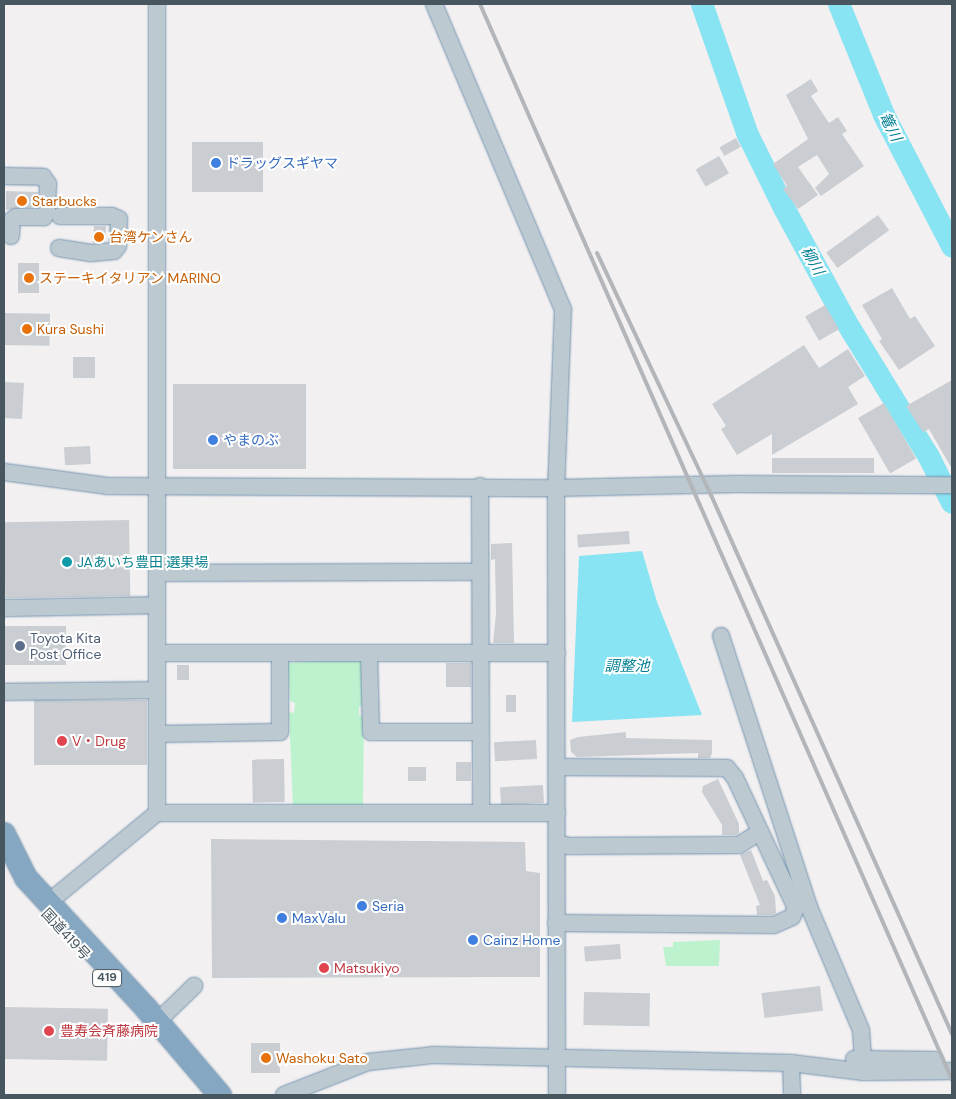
<!DOCTYPE html>
<meta charset="utf-8">
<style>
body{margin:0}
#map{position:relative;width:956px;height:1099px;overflow:hidden;background:#f3f0f1;font-family:"DM Sans","Noto Sans JP",sans-serif}
div>[style]{position:absolute}
.green>*{inset:0;background:#bdf2ce}
.water>*{inset:0;background:#88e3f2}
.river>*{height:22px;margin:-11px;padding:0 11px;transform-origin:11px;border-radius:11px;background:#88e3f2}
.building>*{inset:0;background:#caced3;transform-origin:0 0}
.roads{filter:drop-shadow(0 0 1px #7192ae) drop-shadow(0 0 1px #7192ae)}
.minor>*{height:16px;margin:-8px;padding:0 8px;transform-origin:8px;border-radius:8px;background:#bdc9d0}
.highway>*{height:22px;margin:-11px;padding:0 11px;transform-origin:11px;border-radius:11px;background:#86a7c2}
.rail>*{height:4px;margin:-2px;padding:0 2px;transform-origin:2px;border-radius:2px;background:#b2b6bb}
.dots>*{width:14px;height:14px;translate:-50% -50%;box-sizing:border-box;border:2px solid #fff;border-radius:50%}
span{translate:-50% -50%;white-space:nowrap;text-align:center;line-height:1.15;-webkit-text-stroke:4px #fff;paint-order:stroke}
.shield-label span{padding:1px 4px;background:#fff;border:1px solid;border-radius:4px;-webkit-text-stroke-width:0}
.shield-label{font-size:12px;color:#47565f;font-weight:700}
.shop-label{font-size:14px;color:#366cbe}
.left{translate:0 -50%;text-align:left}
.food-label{font-size:14px;color:#c56008}
.culture-label{font-size:14px;color:#0d838f}
.service-label{font-size:14px;color:#4e5e75}
.health-label{font-size:14px;color:#be3a42}
.street-label{font-size:14px;color:#47565f}
.water-label{font-size:15px;color:#078295;font-style:italic}
.frame{position:absolute;inset:0;border:5px solid #47565f;pointer-events:none}
</style>
<div id="map">
<div class="green">
<i style="clip-path:polygon(359px 658px,365px 664px,364px 705px,359px 706px,359px 716px,364px 715px,363px 810px,293px 808px,289px 712px,294px 713px,295px 703px,290px 701px,288px 663px)"></i>
<i style="clip-path:polygon(720px 940px,719px 966px,666px 966px,663px 947px,673px 947px,673px 942px)"></i>
</div>
<div class="water">
<i style="clip-path:polygon(642px 551px,657px 602px,702px 715px,572px 722px,579px 556px)"></i>
</div>
<div class="river">
<i style="left:702px;top:4px;width:139px;rotate:70.7deg"></i>
<i style="left:748px;top:135px;width:81px;rotate:63.7deg"></i>
<i style="left:784px;top:208px;width:128px;rotate:61.4deg"></i>
<i style="left:845px;top:320px;width:161px;rotate:58.5deg"></i>
<i style="left:929px;top:457px;width:51px;rotate:63.4deg"></i>
<i style="left:839px;top:4px;width:120px;rotate:67.9deg"></i>
<i style="left:884px;top:115px;width:148px;rotate:62.6deg"></i>
</div>
<div class="building">
<i style="clip-path:polygon(811px 79px,818px 91px,811px 96px,829px 123px,838px 117px,847px 131px,842px 134px,864px 166px,821px 196px,815px 188px,829px 174px,817px 155px,798px 167px,818px 195px,798px 209px,783px 189px,787px 186px,773px 164px,808px 139px,786px 95px)"></i>
<i style="left:736px;top:138px;width:10px;height:19px;rotate:61deg"></i>
<i style="left:263px;top:142px;width:50px;height:71px;rotate:90deg"></i>
<i style="left:719px;top:156px;width:20px;height:27px;rotate:60deg"></i>
<i style="clip-path:polygon(6px 191px,38px 192px,37px 207px,6px 210px)"></i>
<i style="left:878px;top:215px;width:19px;height:64px;rotate:54deg"></i>
<i style="clip-path:polygon(94px 226px,106px 226px,105px 242px,93px 243px)"></i>
<i style="left:18px;top:263px;width:21px;height:30px"></i>
<i style="clip-path:polygon(892px 288px,910px 319px,915px 316px,935px 346px,899px 370px,879px 341px,882px 339px,862px 305px)"></i>
<i style="left:825px;top:305px;width:28px;height:23px;rotate:60deg"></i>
<i style="left:4px;top:313px;width:46px;height:32px;rotate:1deg"></i>
<i style="clip-path:polygon(804px 345px,819px 368px,848px 349px,865px 376px,848px 387px,858px 404px,772px 455px,772px 434px,737px 455px,721px 429px,726px 426px,712px 404px)"></i>
<i style="left:73px;top:357px;width:22px;height:21px"></i>
<i style="clip-path:polygon(952px 380px,952px 469px,929px 429px,923px 432px,906px 406px)"></i>
<i style="left:4px;top:382px;width:20px;height:36px;rotate:3deg"></i>
<i style="left:173px;top:384px;width:133px;height:85px"></i>
<i style="left:884px;top:403px;width:64px;height:30px;rotate:60deg"></i>
<i style="left:90px;top:446px;width:18px;height:26px;rotate:87deg"></i>
<i style="left:874px;top:458px;width:15px;height:102px;rotate:90deg"></i>
<i style="left:129px;top:520px;width:76px;height:125px;rotate:89deg"></i>
<i style="left:629px;top:531px;width:13px;height:52px;rotate:86deg"></i>
<i style="clip-path:polygon(512px 543px,514px 643px,493px 643px,496px 614px,495px 559px,491px 560px,491px 544px)"></i>
<i style="left:4px;top:626px;width:62px;height:39px"></i>
<i style="left:446px;top:663px;width:25px;height:24px"></i>
<i style="left:177px;top:665px;width:12px;height:15px"></i>
<i style="left:506px;top:695px;width:10px;height:17px"></i>
<i style="left:147px;top:700px;width:65px;height:113px;rotate:90deg"></i>
<i style="clip-path:polygon(626px 732px,626px 738px,712px 740px,712px 753px,710px 758px,698px 758px,698px 753px,577px 757px,571px 752px,570px 740px,578px 737px)"></i>
<i style="left:536px;top:740px;width:19px;height:42px;rotate:87deg"></i>
<i style="left:284px;top:759px;width:43px;height:32px;rotate:89deg"></i>
<i style="left:456px;top:762px;width:15px;height:19px"></i>
<i style="left:408px;top:767px;width:18px;height:14px"></i>
<i style="clip-path:polygon(718px 779px,739px 824px,739px 833px,736px 835px,722px 835px,722px 825px,702px 792px,703px 786px)"></i>
<i style="left:543px;top:785px;width:18px;height:43px;rotate:87deg"></i>
<i style="clip-path:polygon(211px 839px,525px 842px,526px 871px,540px 873px,540px 977px,212px 978px)"></i>
<i style="clip-path:polygon(751px 850px,763px 881px,767px 880px,775px 896px,776px 913px,772px 915px,757px 915px,756px 906px,760px 905px,740px 855px)"></i>
<i style="left:620px;top:944px;width:15px;height:36px;rotate:86deg"></i>
<i style="left:820px;top:986px;width:25px;height:59px;rotate:83deg"></i>
<i style="left:584px;top:992px;width:66px;height:33px;rotate:1deg"></i>
<i style="left:4px;top:1007px;width:104px;height:52px;rotate:1deg"></i>
<i style="left:251px;top:1043px;width:29px;height:30px"></i>
</div>
<div class="roads">
<div class="minor">
<i style="left:157px;top:4px;width:809px;rotate:90deg"></i>
<i style="left:434px;top:4px;width:331px;rotate:67.1deg"></i>
<i style="left:563px;top:309px;width:179px;rotate:92.2deg"></i>
<i style="left:556px;top:488px;width:607px;rotate:89.91deg"></i>
<i style="left:4px;top:176px;width:39px;rotate:1deg"></i>
<i style="left:43px;top:177px;width:9px;rotate:54deg"></i>
<i style="left:48px;top:184px;width:28px;rotate:92deg"></i>
<i style="left:47px;top:212px;width:6px;rotate:121deg"></i>
<i style="left:44px;top:217px;width:28px;rotate:180deg"></i>
<i style="left:16px;top:217px;width:5px;rotate:143deg"></i>
<i style="left:12px;top:220px;width:16px;rotate:94deg"></i>
<i style="left:59px;top:248px;width:32px;rotate:9deg"></i>
<i style="left:91px;top:253px;width:23px;rotate:-5deg"></i>
<i style="left:114px;top:251px;width:6px;rotate:-51deg"></i>
<i style="left:118px;top:246px;width:27px;rotate:-88deg"></i>
<i style="left:119px;top:219px;width:8px;rotate:-157deg"></i>
<i style="left:112px;top:216px;width:52px;rotate:180deg"></i>
<i style="left:4px;top:472px;width:104px;rotate:7.7deg"></i>
<i style="left:107px;top:486px;width:449px;rotate:0.3deg"></i>
<i style="left:556px;top:488px;width:180px;rotate:-1.3deg"></i>
<i style="left:736px;top:484px;width:216px;rotate:0.3deg"></i>
<i style="left:480px;top:486px;width:327px;rotate:89.8deg"></i>
<i style="left:158px;top:573px;width:322px;rotate:-0.2deg"></i>
<i style="left:4px;top:608px;width:153px;rotate:-1.1deg"></i>
<i style="left:721px;top:636px;width:285px;rotate:72deg"></i>
<i style="left:809px;top:907px;width:134px;rotate:67.1deg"></i>
<i style="left:861px;top:1030px;width:30px;rotate:86deg"></i>
<i style="left:158px;top:653px;width:399px"></i>
<i style="left:369px;top:654px;width:78px;rotate:88.5deg"></i>
<i style="left:371px;top:732px;width:108px"></i>
<i style="left:4px;top:692px;width:153px;rotate:-0.7deg"></i>
<i style="left:157px;top:734px;width:123px;rotate:-0.9deg"></i>
<i style="left:280px;top:732px;width:78px;rotate:-90deg"></i>
<i style="left:557px;top:843px;width:11px;rotate:15deg"></i>
<i style="left:568px;top:846px;width:171px;rotate:-0.3deg"></i>
<i style="left:739px;top:845px;width:25px;rotate:-32deg"></i>
<i style="left:49px;top:902px;width:140px;rotate:-39.5deg"></i>
<i style="left:157px;top:813px;width:400px"></i>
<i style="left:556px;top:923px;width:218px;rotate:0.5deg"></i>
<i style="left:774px;top:925px;width:20px;rotate:-24deg"></i>
<i style="left:792px;top:917px;width:10px;rotate:-66deg"></i>
<i style="left:796px;top:908px;width:144px;rotate:-115.1deg"></i>
<i style="left:735px;top:778px;width:13px;rotate:-129deg"></i>
<i style="left:727px;top:768px;width:170px;rotate:-179.7deg"></i>
<i style="left:157px;top:1022px;width:52px;rotate:-44.2deg"></i>
<i style="left:854px;top:1059px;width:81px;rotate:0.7deg"></i>
<i style="left:791px;top:1063px;width:32px;rotate:88deg"></i>
<i style="left:284px;top:1095px;width:90px;rotate:-21.4deg"></i>
<i style="left:368px;top:1062px;width:65px;rotate:-6.1deg"></i>
<i style="left:433px;top:1055px;width:358px;rotate:1.3deg"></i>
<i style="left:791px;top:1063px;width:73px;rotate:7.1deg"></i>
<i style="left:863px;top:1072px;width:89px;rotate:-0.6deg"></i>
</div>
<div class="highway">
<i style="left:4px;top:834px;width:49px;rotate:63.4deg"></i>
<i style="left:26px;top:878px;width:176px;rotate:47.3deg"></i>
<i style="left:145px;top:1007px;width:116px;rotate:49.6deg"></i>
</div>
</div>
<div class="rail">
<i style="left:480px;top:4px;width:1175px;rotate:66.31deg"></i>
<i style="left:597px;top:253px;width:268px;rotate:64.8deg"></i>
<i style="left:711px;top:495px;width:590px;rotate:65.91deg"></i>
</div>
<div class="dots">
<i style="left:216px;top:163px;background:#3f7fe0"></i>
<i style="left:22px;top:201px;background:#e8710a"></i>
<i style="left:99px;top:237px;background:#e8710a"></i>
<i style="left:29px;top:278px;background:#e8710a"></i>
<i style="left:27px;top:329px;background:#e8710a"></i>
<i style="left:213px;top:440px;background:#3f7fe0"></i>
<i style="left:67px;top:562px;background:#0f9aa8"></i>
<i style="left:20px;top:646px;background:#5c6f8a"></i>
<i style="left:62px;top:741px;background:#e0444e"></i>
<i style="left:362px;top:906px;background:#3f7fe0"></i>
<i style="left:282px;top:918px;background:#3f7fe0"></i>
<i style="left:473px;top:940px;background:#3f7fe0"></i>
<i style="left:324px;top:968px;background:#e0444e"></i>
<i style="left:49px;top:1031px;background:#e0444e"></i>
<i style="left:266px;top:1058px;background:#e8710a"></i>
</div>
<div class="shield-label">
<span style="left:107px;top:978px">419</span>
</div>
<div class="shop-label">
<span class="left" style="left:226px;top:163px">ドラッグスギヤマ</span>
<span class="left" style="left:223px;top:440px">やまのぶ</span>
<span class="left" style="left:372px;top:906px">Seria</span>
<span class="left" style="left:292px;top:918px">MaxValu</span>
<span class="left" style="left:483px;top:940px">Cainz Home</span>
</div>
<div class="food-label">
<span class="left" style="left:32px;top:201px">Starbucks</span>
<span class="left" style="left:109px;top:237px">台湾ケンさん</span>
<span class="left" style="left:39px;top:278px">ステーキイタリアン MARINO</span>
<span class="left" style="left:37px;top:329px">Kura Sushi</span>
<span class="left" style="left:276px;top:1058px">Washoku Sato</span>
</div>
<div class="culture-label">
<span class="left" style="left:77px;top:562px">JAあいち豊田 選果場</span>
</div>
<div class="service-label">
<span class="left" style="left:30px;top:646px">Toyota Kita<br>Post Office</span>
</div>
<div class="health-label">
<span class="left" style="left:72px;top:741px">V・Drug</span>
<span class="left" style="left:334px;top:968px">Matsukiyo</span>
<span class="left" style="left:60px;top:1031px">豊寿会斉藤病院</span>
</div>
<div class="street-label">
<span style="left:66px;top:934px;rotate:47deg">国道419号</span>
</div>
<div class="water-label">
<span style="left:890px;top:127px;rotate:63deg">篭川</span>
<span style="left:812px;top:261px;rotate:61deg">柳川</span>
<span style="left:627px;top:667px">調整池</span>
</div>
<div class="frame"></div>
</div>
